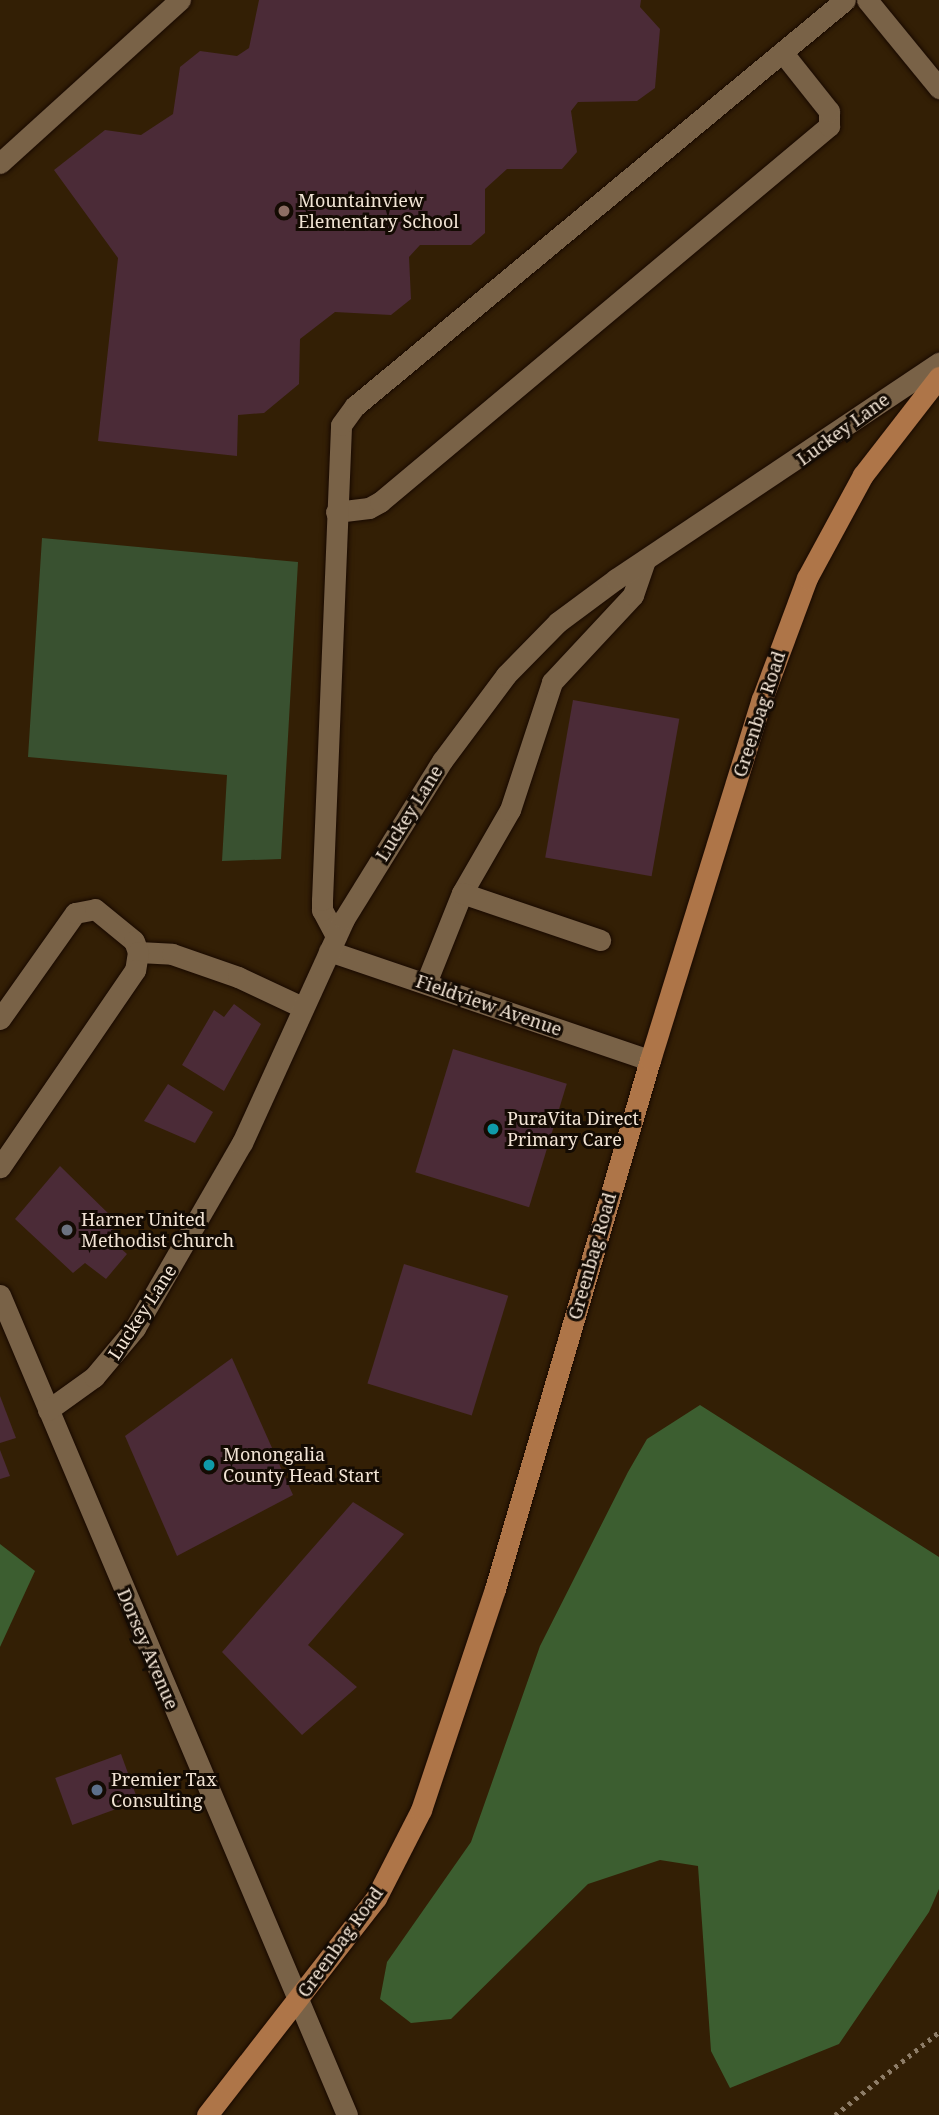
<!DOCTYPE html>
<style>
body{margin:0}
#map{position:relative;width:939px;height:2115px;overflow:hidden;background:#331f05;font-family:"Noto Serif",serif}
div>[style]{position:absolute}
.green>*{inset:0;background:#395130}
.forest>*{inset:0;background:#3c5e30}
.building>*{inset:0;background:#4b2b37;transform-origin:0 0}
.path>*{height:4.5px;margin-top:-2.25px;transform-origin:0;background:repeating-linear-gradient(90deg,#8e7d68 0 3.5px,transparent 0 8.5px)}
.roads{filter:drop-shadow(0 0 2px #180900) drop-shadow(0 0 2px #180900)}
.minor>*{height:21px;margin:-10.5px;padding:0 10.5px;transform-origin:10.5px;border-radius:10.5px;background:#796247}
.major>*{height:21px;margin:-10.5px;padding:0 10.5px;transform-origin:10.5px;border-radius:10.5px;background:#ae7548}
.dots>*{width:19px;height:19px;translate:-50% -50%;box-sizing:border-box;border:4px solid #140b03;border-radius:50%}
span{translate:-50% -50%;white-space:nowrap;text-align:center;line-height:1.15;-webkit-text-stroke:6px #140b03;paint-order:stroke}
.poi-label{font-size:18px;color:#f2e4d5}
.left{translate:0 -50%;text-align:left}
.street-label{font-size:18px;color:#f2e4d5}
</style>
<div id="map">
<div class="green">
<i style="clip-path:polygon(42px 538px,298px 562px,281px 859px,222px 861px,227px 775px,28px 757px)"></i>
</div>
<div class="forest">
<i style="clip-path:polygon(700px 1405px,939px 1557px,939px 1889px,929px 1912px,839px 2044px,730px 2088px,711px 2051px,698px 1866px,660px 1860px,588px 1884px,451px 2019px,411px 2023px,380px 1999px,387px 1962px,471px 1842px,540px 1646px,628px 1472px,647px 1439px)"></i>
<i style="clip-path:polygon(0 1544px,35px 1571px,0 1647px)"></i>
</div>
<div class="building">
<i style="clip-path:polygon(259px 0,641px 0,640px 7px,660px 29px,655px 88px,637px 101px,578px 102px,571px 111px,577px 152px,562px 169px,507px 169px,485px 189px,485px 233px,471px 245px,420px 245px,409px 257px,411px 299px,391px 315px,335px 312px,300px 339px,299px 384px,264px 413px,238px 415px,237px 456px,98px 441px,118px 258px,54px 170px,105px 130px,141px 135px,173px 114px,180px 67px,200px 51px,237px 56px,249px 48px)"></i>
<i style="left:573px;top:700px;width:108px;height:160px;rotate:10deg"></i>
<i style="clip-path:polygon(234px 1004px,261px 1024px,224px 1091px,182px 1065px,214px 1010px,224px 1017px)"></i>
<i style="left:453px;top:1049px;width:119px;height:129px;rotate:17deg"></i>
<i style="clip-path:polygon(168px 1084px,213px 1112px,195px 1143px,144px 1121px)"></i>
<i style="clip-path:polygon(60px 1166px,117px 1222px,108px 1237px,127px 1254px,106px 1279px,85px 1263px,73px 1273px,15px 1219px)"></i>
<i style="left:404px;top:1264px;width:109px;height:125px;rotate:17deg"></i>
<i style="clip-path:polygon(232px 1358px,293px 1495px,177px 1556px,125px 1436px)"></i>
<i style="clip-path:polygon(0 1396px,16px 1438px,0 1443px)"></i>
<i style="clip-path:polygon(0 1450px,10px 1476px,0 1479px)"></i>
<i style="clip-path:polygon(353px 1502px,404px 1534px,308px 1645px,357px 1687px,302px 1735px,222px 1652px)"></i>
<i style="left:121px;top:1754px;width:50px;height:70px;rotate:70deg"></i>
</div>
<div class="path">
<i style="left:835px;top:2115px;width:133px;rotate:-38.6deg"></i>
</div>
<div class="roads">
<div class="minor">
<i style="left:867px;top:0;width:114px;rotate:50.7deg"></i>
<i style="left:0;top:163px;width:243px;rotate:-42.2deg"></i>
<i style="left:336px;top:512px;width:33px;rotate:-7deg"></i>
<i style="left:369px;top:508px;width:13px;rotate:-29deg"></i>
<i style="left:380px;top:502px;width:586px;rotate:-39.94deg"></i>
<i style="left:829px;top:126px;width:15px;rotate:-90deg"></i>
<i style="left:829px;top:111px;width:75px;rotate:-128.5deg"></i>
<i style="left:462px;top:893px;width:96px;rotate:-60deg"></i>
<i style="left:510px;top:810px;width:135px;rotate:-71.8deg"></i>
<i style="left:552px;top:682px;width:119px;rotate:-47deg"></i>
<i style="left:633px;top:595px;width:36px;rotate:-71deg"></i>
<i style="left:336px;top:936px;width:30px;rotate:-118deg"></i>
<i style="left:322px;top:910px;width:10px;rotate:-90deg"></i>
<i style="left:322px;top:900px;width:475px;rotate:-87.7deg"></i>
<i style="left:341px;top:425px;width:24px;rotate:-54deg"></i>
<i style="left:355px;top:406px;width:636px;rotate:-39.64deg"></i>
<i style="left:329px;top:951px;width:339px;rotate:18.8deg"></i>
<i style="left:138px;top:952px;width:34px;rotate:3deg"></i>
<i style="left:172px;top:954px;width:70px;rotate:19.2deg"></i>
<i style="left:238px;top:977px;width:71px;rotate:25.1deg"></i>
<i style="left:426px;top:983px;width:97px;rotate:-68.2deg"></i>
<i style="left:462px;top:893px;width:146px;rotate:18.8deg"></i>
<i style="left:0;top:1019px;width:130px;rotate:-54.7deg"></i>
<i style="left:75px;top:913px;width:20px;rotate:-11deg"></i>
<i style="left:95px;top:909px;width:50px;rotate:39.4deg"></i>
<i style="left:134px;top:941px;width:12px;rotate:70deg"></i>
<i style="left:138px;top:952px;width:18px;rotate:99deg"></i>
<i style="left:135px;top:970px;width:239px;rotate:124.4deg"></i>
<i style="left:0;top:1295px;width:890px;rotate:67.06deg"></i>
<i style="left:48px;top:1410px;width:57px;rotate:-35.7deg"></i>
<i style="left:94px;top:1377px;width:64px;rotate:-50.1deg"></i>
<i style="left:135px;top:1328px;width:214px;rotate:-60deg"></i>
<i style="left:242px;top:1143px;width:246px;rotate:-65.5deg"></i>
<i style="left:344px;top:919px;width:186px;rotate:-58.2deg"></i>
<i style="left:442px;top:761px;width:107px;rotate:-53.3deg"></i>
<i style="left:506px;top:675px;width:74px;rotate:-45.5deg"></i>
<i style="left:558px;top:622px;width:72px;rotate:-36.6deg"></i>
<i style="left:616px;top:579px;width:389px;rotate:-33.8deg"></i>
</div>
<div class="major">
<i style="left:207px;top:2115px;width:275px;rotate:-52.1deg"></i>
<i style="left:376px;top:1898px;width:99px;rotate:-62.9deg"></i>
<i style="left:421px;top:1810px;width:233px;rotate:-71.5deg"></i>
<i style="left:495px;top:1589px;width:551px;rotate:-73.67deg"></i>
<i style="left:650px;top:1060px;width:378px;rotate:-72.8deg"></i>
<i style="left:762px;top:699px;width:129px;rotate:-69.6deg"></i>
<i style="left:807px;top:578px;width:117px;rotate:-61.5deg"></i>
<i style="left:863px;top:475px;width:124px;rotate:-52.2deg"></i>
</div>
</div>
<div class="dots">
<i style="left:284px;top:211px;background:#8d6e63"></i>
<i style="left:493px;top:1129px;background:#0f9aa8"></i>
<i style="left:67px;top:1230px;background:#6b7280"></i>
<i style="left:209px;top:1465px;background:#0f9aa8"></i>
<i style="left:97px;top:1790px;background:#5c6f8a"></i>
</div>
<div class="poi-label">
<span class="left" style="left:298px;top:211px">Mountainview<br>Elementary School</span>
<span class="left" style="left:507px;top:1129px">PuraVita Direct<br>Primary Care</span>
<span class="left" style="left:81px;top:1230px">Harner United<br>Methodist Church</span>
<span class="left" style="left:223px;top:1465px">Monongalia<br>County Head Start</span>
<span class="left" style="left:111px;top:1790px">Premier Tax<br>Consulting</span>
</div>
<div class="street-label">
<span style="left:843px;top:429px;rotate:-36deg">Luckey Lane</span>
<span style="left:759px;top:714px;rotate:-72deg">Greenbag Road</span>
<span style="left:409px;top:813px;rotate:-58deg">Luckey Lane</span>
<span style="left:489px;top:1005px;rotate:19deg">Fieldview Avenue</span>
<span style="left:592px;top:1256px;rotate:-74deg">Greenbag Road</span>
<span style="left:142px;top:1312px;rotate:-57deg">Luckey Lane</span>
<span style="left:148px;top:1649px;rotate:67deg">Dorsey Avenue</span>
<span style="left:340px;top:1942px;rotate:-54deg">Greenbag Road</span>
</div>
</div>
